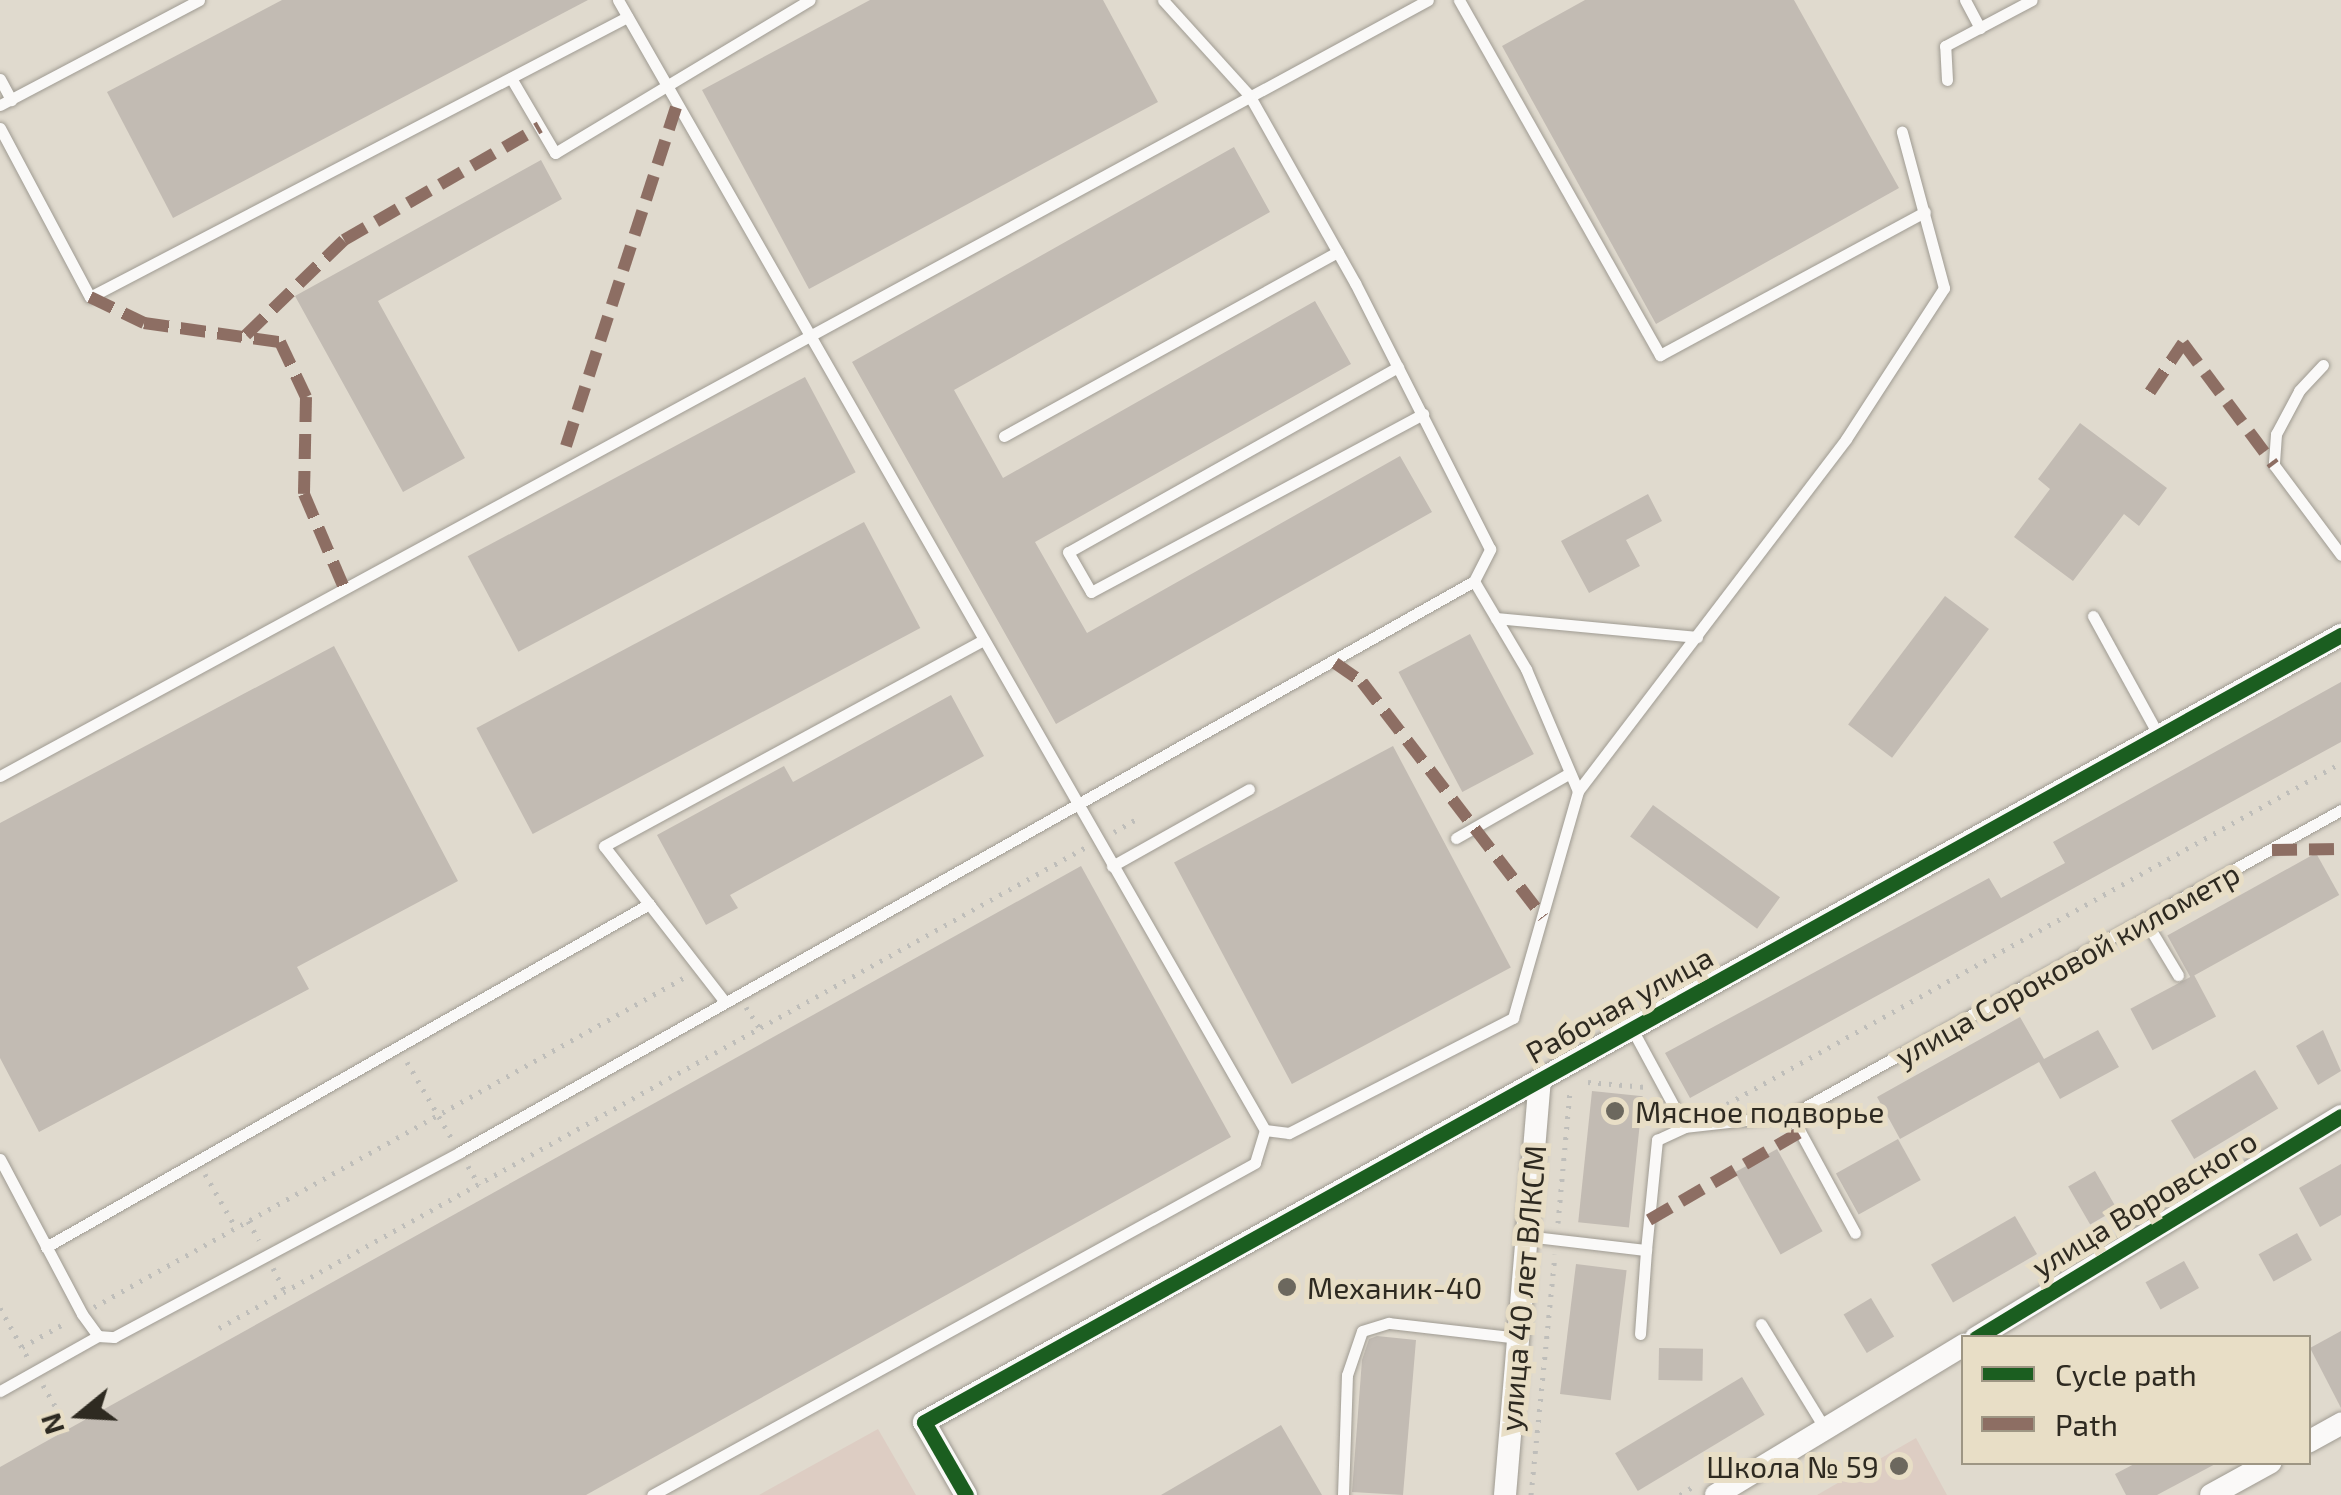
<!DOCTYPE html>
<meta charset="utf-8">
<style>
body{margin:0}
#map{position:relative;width:2341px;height:1495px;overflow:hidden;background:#e0dace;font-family:"Exo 2",sans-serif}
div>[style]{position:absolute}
.education>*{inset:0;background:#ddcdc3}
.building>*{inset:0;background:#c2bbb3;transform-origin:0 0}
.path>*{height:5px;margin-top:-2.5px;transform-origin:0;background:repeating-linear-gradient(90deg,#bfbeba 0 2.5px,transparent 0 10.5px)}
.roads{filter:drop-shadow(0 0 2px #9f9b92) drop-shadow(0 0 2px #9f9b92)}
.lane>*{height:11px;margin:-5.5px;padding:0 5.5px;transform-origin:5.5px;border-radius:5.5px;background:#faf9f8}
.street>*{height:22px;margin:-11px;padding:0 11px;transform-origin:11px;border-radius:11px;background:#faf9f8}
.quiet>*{height:12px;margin-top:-6px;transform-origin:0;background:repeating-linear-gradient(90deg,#8d6e63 0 25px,transparent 0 37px)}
.cycleway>*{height:15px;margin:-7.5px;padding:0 7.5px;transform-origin:7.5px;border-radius:7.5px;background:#1b5e20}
.dots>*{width:28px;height:28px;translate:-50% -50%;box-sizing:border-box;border:5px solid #e8dec6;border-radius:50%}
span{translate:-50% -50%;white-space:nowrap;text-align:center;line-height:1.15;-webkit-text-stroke:10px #e8dec6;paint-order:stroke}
.street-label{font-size:30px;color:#2e2a21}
.poi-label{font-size:30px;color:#2e2a21}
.left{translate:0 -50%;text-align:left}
.right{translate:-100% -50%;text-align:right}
.legend{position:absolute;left:1961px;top:1335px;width:350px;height:130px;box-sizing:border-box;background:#e8dec6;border:2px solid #9e9684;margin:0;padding:12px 18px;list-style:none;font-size:30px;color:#2e2a21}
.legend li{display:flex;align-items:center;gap:20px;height:50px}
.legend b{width:50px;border:2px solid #9e9684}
.north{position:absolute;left:30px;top:1365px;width:100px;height:100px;-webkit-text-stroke:8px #e8dec6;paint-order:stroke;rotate:252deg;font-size:28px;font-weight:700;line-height:40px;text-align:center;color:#2e2a21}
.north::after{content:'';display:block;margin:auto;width:35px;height:45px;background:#2e2a21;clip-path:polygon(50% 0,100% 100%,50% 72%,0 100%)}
</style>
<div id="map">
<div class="education">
<i style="clip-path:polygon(878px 1429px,916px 1495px,759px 1495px)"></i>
<i style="clip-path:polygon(1916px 1438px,1947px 1495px,1817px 1495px)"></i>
</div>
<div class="building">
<i style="clip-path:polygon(282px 0,588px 0,173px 218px,107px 92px)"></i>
<i style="clip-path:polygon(870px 0,1103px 0,1158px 102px,809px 289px,702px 90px)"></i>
<i style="clip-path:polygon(1585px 0,1794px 0,1899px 188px,1656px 324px,1502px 46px)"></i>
<i style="clip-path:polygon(1234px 147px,1270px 212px,954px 390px,1003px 478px,1315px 301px,1351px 364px,1035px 542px,1087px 633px,1400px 456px,1432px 512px,1056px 724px,852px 362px)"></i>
<i style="clip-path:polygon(541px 160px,562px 199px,378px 301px,465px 458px,403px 492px,295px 296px)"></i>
<i style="left:805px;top:377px;width:108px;height:382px;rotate:62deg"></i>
<i style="clip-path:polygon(2080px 423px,2167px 488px,2139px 526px,2124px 514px,2073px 581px,2014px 537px,2050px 489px,2038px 479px)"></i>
<i style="clip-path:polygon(1648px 494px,1662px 521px,1626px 540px,1640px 566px,1589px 593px,1561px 541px)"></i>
<i style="left:864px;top:522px;width:120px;height:439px;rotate:62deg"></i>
<i style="left:1945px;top:596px;width:55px;height:161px;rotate:37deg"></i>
<i style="left:1470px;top:634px;width:136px;height:81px;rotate:62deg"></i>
<i style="clip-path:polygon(334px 646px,458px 881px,297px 967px,309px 989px,39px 1132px,0 1058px,0 823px)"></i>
<i style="clip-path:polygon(2341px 682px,2341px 742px,1690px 1098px,1665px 1053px,1989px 878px,2001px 898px,2065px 863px,2053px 842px)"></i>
<i style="clip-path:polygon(951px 695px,984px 756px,730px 895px,738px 908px,706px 925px,657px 835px,784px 766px,793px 782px)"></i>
<i style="left:1393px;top:746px;width:251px;height:248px;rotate:62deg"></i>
<i style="left:1653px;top:805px;width:157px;height:39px;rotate:36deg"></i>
<i style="left:2316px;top:853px;width:48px;height:170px;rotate:61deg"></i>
<i style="clip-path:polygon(1081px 866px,1231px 1137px,586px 1495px,0 1495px,0 1467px)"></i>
<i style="left:2194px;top:975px;width:47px;height:72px;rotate:62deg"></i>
<i style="clip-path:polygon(2020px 1017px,2044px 1059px,2098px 1030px,2119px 1067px,2060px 1099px,2039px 1062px,1900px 1139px,1877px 1097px)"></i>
<i style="clip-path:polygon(2323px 1030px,2341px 1071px,2318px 1085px,2296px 1046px)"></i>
<i style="left:2255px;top:1070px;width:45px;height:98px;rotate:59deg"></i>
<i style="left:1592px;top:1091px;width:51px;height:132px;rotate:6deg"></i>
<i style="left:1898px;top:1139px;width:47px;height:71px;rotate:61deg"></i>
<i style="left:1777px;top:1149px;width:94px;height:48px;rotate:61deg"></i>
<i style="clip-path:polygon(2341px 1164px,2341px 1215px,2320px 1227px,2299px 1188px)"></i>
<i style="left:2095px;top:1171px;width:44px;height:31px;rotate:60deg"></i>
<i style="left:2015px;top:1216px;width:44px;height:97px;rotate:60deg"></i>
<i style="left:2297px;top:1233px;width:31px;height:44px;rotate:61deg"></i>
<i style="left:2184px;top:1261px;width:31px;height:44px;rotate:61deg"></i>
<i style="left:1576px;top:1264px;width:51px;height:131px;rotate:7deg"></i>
<i style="left:1871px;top:1298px;width:45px;height:32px;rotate:59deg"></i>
<i style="clip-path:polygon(2341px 1331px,2341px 1408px,2310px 1348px)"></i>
<i style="clip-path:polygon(1377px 1336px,1416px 1340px,1403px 1495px,1352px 1492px,1362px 1360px,1369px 1339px)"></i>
<i style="left:1659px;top:1348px;width:44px;height:32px;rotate:1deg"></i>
<i style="left:1742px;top:1377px;width:44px;height:148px;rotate:59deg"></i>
<i style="clip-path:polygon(1281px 1425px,1322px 1495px,1161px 1495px)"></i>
<i style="clip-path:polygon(2138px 1462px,2219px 1462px,2157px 1495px,2126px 1495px,2115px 1474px)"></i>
</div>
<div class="path">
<i style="left:1114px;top:832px;width:24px;rotate:-30deg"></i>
<i style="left:746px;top:1007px;width:24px;rotate:57deg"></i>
<i style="left:407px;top:1062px;width:89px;rotate:59.7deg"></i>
<i style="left:1588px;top:1082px;width:58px;rotate:4.9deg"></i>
<i style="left:1727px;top:1104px;width:702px;rotate:-29.05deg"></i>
<i style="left:468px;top:1166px;width:22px;rotate:60deg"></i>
<i style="left:205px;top:1174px;width:62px;rotate:60.1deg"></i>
<i style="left:248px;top:1221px;width:22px;rotate:60deg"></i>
<i style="left:1558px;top:1223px;width:134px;rotate:-84.8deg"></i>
<i style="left:273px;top:1268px;width:27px;rotate:63deg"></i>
<i style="left:94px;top:1307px;width:679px;rotate:-29.17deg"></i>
<i style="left:0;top:1308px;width:57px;rotate:60.8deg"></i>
<i style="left:219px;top:1328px;width:991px;rotate:-29.02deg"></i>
<i style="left:22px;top:1347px;width:51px;rotate:-29.1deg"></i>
<i style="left:43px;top:1385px;width:28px;rotate:60deg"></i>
<i style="left:1531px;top:1495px;width:242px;rotate:-84.3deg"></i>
<i style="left:1680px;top:1495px;width:17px;rotate:-33deg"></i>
</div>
<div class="roads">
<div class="lane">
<i style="left:618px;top:0;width:1302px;rotate:60.21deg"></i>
<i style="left:1265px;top:1130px;width:34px;rotate:107deg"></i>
<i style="left:1255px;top:1163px;width:688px;rotate:151.16deg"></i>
<i style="left:1459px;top:0;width:408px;rotate:60.5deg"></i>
<i style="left:1660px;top:355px;width:301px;rotate:-28.4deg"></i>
<i style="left:1965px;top:0;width:32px;rotate:62deg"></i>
<i style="left:511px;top:78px;width:87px;rotate:59.6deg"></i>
<i style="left:555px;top:153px;width:297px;rotate:-31deg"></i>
<i style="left:0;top:79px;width:24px;rotate:62deg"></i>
<i style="left:1947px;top:80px;width:34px;rotate:-93deg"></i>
<i style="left:1945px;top:46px;width:98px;rotate:-27.9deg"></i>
<i style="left:0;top:105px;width:225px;rotate:-27.8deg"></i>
<i style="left:0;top:128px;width:191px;rotate:62deg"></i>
<i style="left:90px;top:297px;width:606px;rotate:-27.54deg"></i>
<i style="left:2323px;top:365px;width:35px;rotate:133deg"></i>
<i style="left:2299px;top:391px;width:49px;rotate:118.1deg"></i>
<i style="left:2276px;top:434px;width:31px;rotate:94deg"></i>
<i style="left:2274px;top:465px;width:112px;rotate:53.3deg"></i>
<i style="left:1398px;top:367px;width:378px;rotate:150.7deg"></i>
<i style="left:1068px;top:552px;width:46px;rotate:60.1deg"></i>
<i style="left:1091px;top:592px;width:377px;rotate:-28.2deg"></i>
<i style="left:1004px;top:436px;width:381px;rotate:-28.9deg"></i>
<i style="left:2093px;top:616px;width:137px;rotate:61.2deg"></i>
<i style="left:1496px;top:618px;width:202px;rotate:5.4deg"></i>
<i style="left:0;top:776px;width:1625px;rotate:-28.52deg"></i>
<i style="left:1578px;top:791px;width:442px;rotate:-52.7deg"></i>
<i style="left:1846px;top:439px;width:180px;rotate:-57deg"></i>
<i style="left:1944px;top:288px;width:162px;rotate:-105.1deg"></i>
<i style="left:1456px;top:838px;width:131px;rotate:-29.7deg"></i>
<i style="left:1112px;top:866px;width:157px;rotate:-29.3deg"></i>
<i style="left:2146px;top:922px;width:62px;rotate:58.9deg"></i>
<i style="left:725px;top:1002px;width:197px;rotate:-127.8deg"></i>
<i style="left:604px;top:846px;width:429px;rotate:-28.5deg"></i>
<i style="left:1632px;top:1029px;width:111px;rotate:61.6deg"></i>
<i style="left:1791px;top:1115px;width:134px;rotate:61.5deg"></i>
<i style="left:1265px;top:1130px;width:24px;rotate:7deg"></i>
<i style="left:1289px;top:1133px;width:252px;rotate:-27.2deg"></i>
<i style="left:1513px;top:1018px;width:236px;rotate:-74deg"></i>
<i style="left:1578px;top:791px;width:133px;rotate:-113.1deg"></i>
<i style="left:1526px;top:669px;width:102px;rotate:-120.6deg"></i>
<i style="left:0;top:1159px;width:175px;rotate:62.1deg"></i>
<i style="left:82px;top:1314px;width:27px;rotate:54deg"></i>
<i style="left:98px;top:1336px;width:16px;rotate:4deg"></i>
<i style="left:114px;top:1337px;width:392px;rotate:-28.1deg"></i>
<i style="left:460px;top:1152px;width:1164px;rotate:-29.38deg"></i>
<i style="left:1474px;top:581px;width:36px;rotate:-63deg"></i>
<i style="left:1490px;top:549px;width:298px;rotate:-116.9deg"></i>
<i style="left:1355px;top:283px;width:216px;rotate:-119.4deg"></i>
<i style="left:1249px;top:95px;width:128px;rotate:-132.2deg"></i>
<i style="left:1526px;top:1236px;width:121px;rotate:6.7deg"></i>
<i style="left:1646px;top:1250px;width:111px;rotate:-84.3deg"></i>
<i style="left:1657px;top:1140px;width:31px;rotate:-25deg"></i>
<i style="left:1685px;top:1127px;width:107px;rotate:-6.5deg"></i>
<i style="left:1791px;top:1115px;width:629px;rotate:-29.01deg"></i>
<i style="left:46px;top:1247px;width:694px;rotate:-29.63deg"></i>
<i style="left:1761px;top:1324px;width:123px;rotate:58.6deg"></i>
<i style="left:1640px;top:1334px;width:84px;rotate:-85.9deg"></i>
<i style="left:0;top:1391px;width:112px;rotate:-29.3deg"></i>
<i style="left:1343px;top:1495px;width:120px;rotate:-88.1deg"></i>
<i style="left:1347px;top:1375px;width:46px;rotate:-71.2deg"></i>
<i style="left:1362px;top:1331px;width:28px;rotate:-17deg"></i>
<i style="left:1389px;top:1323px;width:130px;rotate:6.6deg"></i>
</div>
<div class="street">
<i style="left:1976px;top:1338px;width:427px;rotate:-31.3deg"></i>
<i style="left:2308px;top:1442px;width:38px;rotate:-29deg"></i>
<i style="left:966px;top:1495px;width:84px;rotate:-119.9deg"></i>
<i style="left:924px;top:1422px;width:1621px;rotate:-29.05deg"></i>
<i style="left:1505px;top:1495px;width:416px;rotate:-85.2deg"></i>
<i style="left:1716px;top:1495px;width:290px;rotate:-31.2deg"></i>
<i style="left:2211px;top:1495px;width:68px;rotate:-28.8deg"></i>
</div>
</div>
<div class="quiet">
<i style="left:90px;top:297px;width:60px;rotate:25.7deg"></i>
<i style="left:144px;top:323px;width:137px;rotate:8deg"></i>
<i style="left:280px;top:342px;width:61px;rotate:64.7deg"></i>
<i style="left:306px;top:397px;width:97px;rotate:91.2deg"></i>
<i style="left:304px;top:494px;width:104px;rotate:66.9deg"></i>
<i style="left:246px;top:335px;width:136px;rotate:-44.1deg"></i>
<i style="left:344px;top:240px;width:226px;rotate:-30deg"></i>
<i style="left:2150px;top:392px;width:59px;rotate:-56deg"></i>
<i style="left:2183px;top:343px;width:152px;rotate:53.3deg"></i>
<i style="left:566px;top:446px;width:356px;rotate:-72deg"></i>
<i style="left:1335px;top:663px;width:33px;rotate:35deg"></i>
<i style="left:1362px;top:682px;width:297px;rotate:52.4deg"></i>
<i style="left:2272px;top:850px;width:69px;rotate:-0.8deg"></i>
<i style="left:1649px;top:1220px;width:175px;rotate:-30.2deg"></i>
</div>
<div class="cycleway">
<i style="left:1976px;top:1338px;width:427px;rotate:-31.3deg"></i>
<i style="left:966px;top:1495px;width:84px;rotate:-119.9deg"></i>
<i style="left:924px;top:1422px;width:1621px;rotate:-29.05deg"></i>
</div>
<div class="dots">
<i style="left:1615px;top:1111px;background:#6c685e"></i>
<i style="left:1287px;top:1287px;background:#6c685e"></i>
<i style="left:1899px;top:1466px;background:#6c685e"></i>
</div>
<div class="street-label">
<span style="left:2067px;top:964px;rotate:-29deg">улица Сороковой километр</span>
<span style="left:1619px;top:1004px;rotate:-29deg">Рабочая улица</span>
<span style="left:2144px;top:1203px;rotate:-31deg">улица Воровского</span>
<span style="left:1522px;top:1288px;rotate:-85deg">улица 40 лет ВЛКСМ</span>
</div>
<div class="poi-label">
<span class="left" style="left:1635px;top:1111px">Мясное подворье</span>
<span class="left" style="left:1307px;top:1287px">Механик-40</span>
<span class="right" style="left:1879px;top:1466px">Школа № 59</span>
</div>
<ul class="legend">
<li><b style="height:12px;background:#1b5e20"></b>Cycle path</li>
<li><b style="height:12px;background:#8d6e63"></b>Path</li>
</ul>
<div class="north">N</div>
</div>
